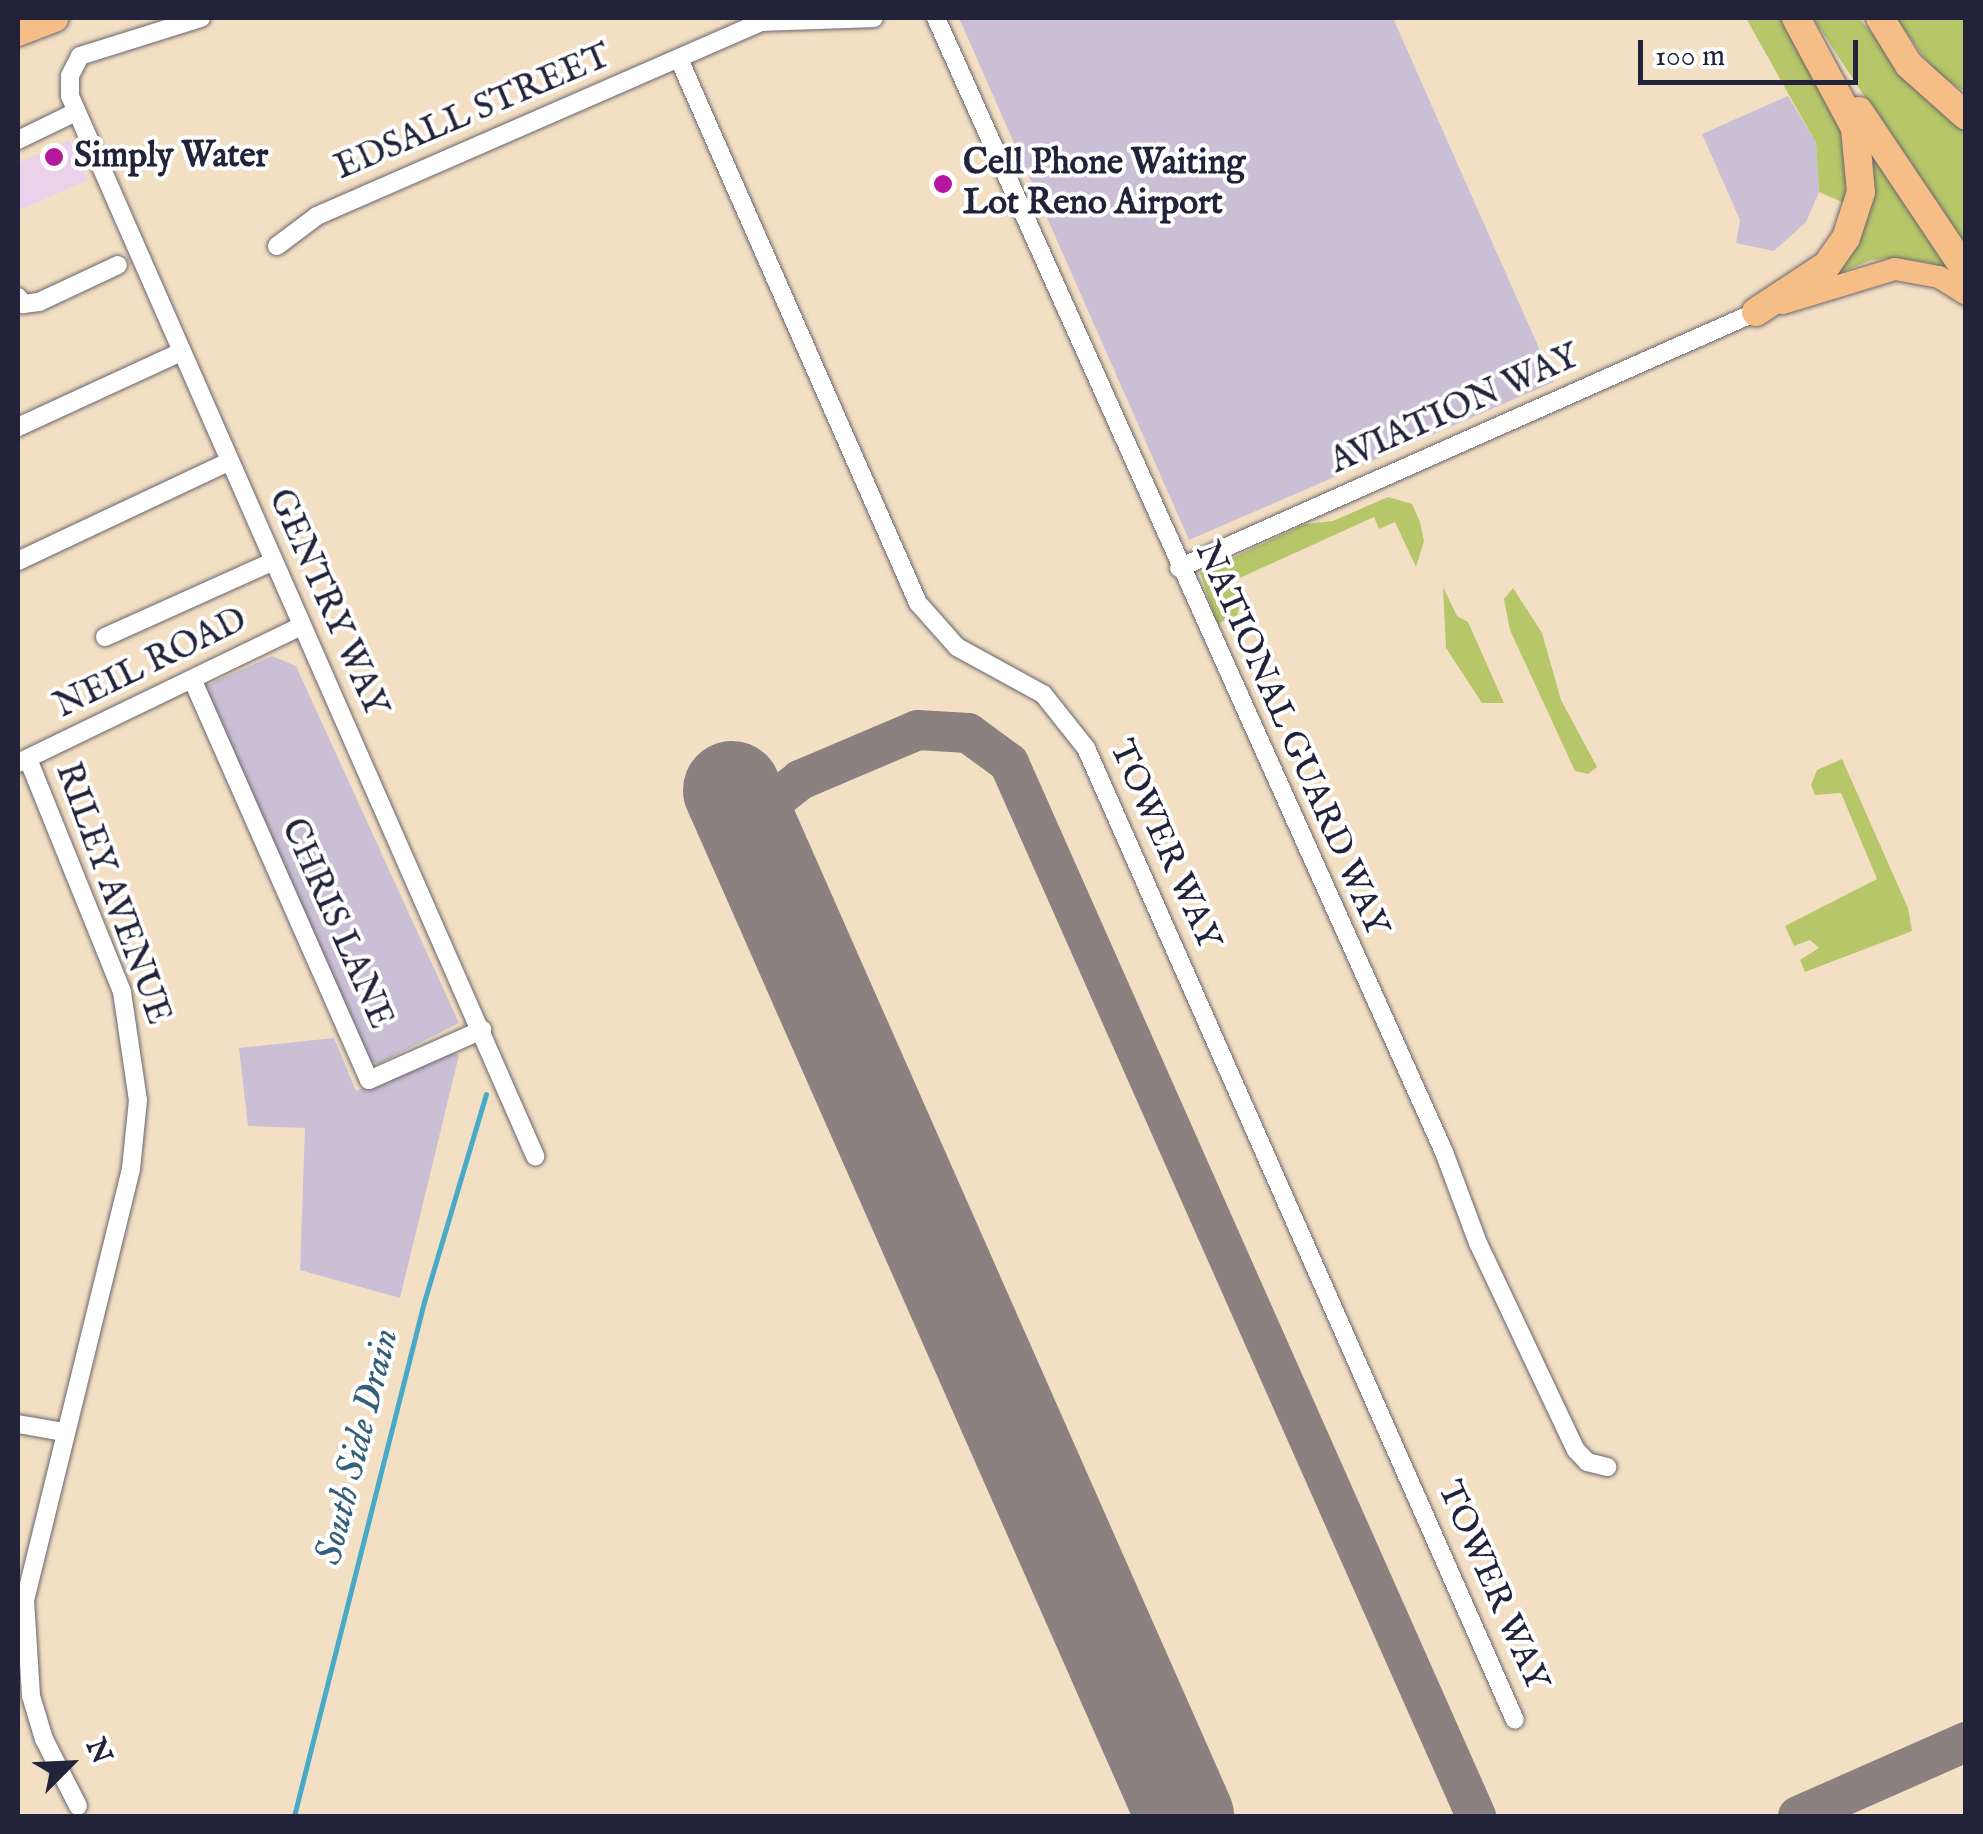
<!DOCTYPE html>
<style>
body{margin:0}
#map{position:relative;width:1983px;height:1834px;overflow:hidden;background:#f3e0c4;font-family:"IM FELL English",serif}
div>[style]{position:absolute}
.built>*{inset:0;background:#ecd1eb}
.industrial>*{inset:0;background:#cbbfd5}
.green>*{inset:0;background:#b6c669}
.stream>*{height:5px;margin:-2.5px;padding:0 2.5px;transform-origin:2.5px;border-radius:2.5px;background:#48aac8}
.taxiway>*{height:40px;margin:-20px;padding:0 20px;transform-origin:20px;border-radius:20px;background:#8a8180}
.runway>*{height:98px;margin:-49px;padding:0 49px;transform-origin:49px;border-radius:49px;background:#8a8180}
.roads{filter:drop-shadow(0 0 2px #6b646b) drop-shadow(0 0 2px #6b646b)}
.minor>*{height:18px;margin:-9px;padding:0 9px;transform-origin:9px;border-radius:9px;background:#fff}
.major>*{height:22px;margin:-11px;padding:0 11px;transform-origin:11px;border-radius:11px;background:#f6be87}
.highway>*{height:28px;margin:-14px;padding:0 14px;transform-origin:14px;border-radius:14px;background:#f6be87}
.dots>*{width:28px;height:28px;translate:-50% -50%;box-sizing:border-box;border:5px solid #fff;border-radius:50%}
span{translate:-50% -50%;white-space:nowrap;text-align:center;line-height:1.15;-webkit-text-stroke:8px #fff;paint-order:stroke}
.street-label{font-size:35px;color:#22223b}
.poi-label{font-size:35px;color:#22223b;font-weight:700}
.left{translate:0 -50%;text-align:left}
.water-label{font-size:38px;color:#335f7a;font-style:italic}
.frame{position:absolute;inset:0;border:20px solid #22223b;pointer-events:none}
.north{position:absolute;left:20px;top:1714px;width:100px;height:100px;-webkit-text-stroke:8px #fff;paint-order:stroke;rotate:66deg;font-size:28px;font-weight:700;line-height:40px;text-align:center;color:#22223b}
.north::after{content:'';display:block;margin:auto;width:35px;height:45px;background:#22223b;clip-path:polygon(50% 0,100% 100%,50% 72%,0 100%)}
.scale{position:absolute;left:1638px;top:40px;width:220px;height:45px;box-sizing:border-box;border:5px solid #22223b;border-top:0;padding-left:12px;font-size:30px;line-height:35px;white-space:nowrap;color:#22223b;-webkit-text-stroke:8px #fff;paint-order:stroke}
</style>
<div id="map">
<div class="built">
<i style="clip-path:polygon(69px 140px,88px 180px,18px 211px,18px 163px)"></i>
</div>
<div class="industrial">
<i style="clip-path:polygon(959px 18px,1393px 18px,1554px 382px,1189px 540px)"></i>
<i style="clip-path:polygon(1788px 96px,1816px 143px,1819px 192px,1806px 222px,1774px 251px,1736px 243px,1740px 220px,1702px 134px)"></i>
<i style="clip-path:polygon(272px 656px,296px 666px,459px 1023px,378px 1064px,368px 1060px,203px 687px)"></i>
<i style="clip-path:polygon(334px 1038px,356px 1091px,446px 1052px,459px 1055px,400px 1298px,300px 1270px,305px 1128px,248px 1126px,239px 1048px)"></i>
</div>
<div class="green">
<i style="clip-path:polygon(1746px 18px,1783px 18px,1846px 127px,1849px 205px,1819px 192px,1816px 143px)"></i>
<i style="clip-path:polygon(1813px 18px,1859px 18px,1904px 71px,1965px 124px,1965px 249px)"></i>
<i style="clip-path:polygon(1896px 18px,1965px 18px,1965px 92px,1934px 71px)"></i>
<i style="clip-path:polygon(1866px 138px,1963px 279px,1928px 262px,1897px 258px,1871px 260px,1823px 280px)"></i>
<i style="clip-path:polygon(1388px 497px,1412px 504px,1420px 522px,1424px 541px,1416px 567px,1395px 522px,1379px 529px,1374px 517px,1233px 581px,1241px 600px,1237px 615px,1217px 624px,1200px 573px,1305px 524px,1333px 521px)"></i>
<i style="clip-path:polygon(1443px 587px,1457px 616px,1468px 622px,1504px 703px,1482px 703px,1446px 648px)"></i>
<i style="clip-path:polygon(1513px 588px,1542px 633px,1561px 700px,1597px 767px,1588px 774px,1575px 771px,1510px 630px,1504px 599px)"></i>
<i style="clip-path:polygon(1842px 759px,1908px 908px,1912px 931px,1805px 972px,1800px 960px,1819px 948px,1810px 940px,1794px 946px,1785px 926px,1877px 879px,1841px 793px,1815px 795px,1811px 785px,1817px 770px)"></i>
</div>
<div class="stream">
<i style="left:294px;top:1816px;width:530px;rotate:-75.81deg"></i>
<i style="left:424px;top:1302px;width:217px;rotate:-73.4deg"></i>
</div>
<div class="taxiway">
<i style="left:746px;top:823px;width:69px;rotate:-38.5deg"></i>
<i style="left:800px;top:780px;width:128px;rotate:-23deg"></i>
<i style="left:918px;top:730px;width:50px;rotate:3.4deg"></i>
<i style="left:968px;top:733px;width:51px;rotate:36.2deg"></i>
<i style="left:1009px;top:763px;width:1152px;rotate:66.08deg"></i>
<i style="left:1798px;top:1816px;width:184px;rotate:-23.8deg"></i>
</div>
<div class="runway">
<i style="left:732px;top:790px;width:1122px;rotate:66.18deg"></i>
</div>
<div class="roads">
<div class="minor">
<i style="left:201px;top:18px;width:127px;rotate:162.6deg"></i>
<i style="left:80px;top:56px;width:22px;rotate:117deg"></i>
<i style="left:70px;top:76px;width:20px;rotate:90deg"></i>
<i style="left:70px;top:96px;width:1158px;rotate:66.31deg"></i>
<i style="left:936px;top:18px;width:1243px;rotate:65.87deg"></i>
<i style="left:1444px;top:1152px;width:97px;rotate:69.5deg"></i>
<i style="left:1478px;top:1243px;width:229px;rotate:64.7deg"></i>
<i style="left:1576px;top:1450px;width:16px;rotate:47deg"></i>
<i style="left:1587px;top:1462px;width:21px;rotate:14deg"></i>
<i style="left:679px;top:59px;width:594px;rotate:66.28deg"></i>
<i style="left:918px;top:603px;width:59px;rotate:48.4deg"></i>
<i style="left:957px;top:647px;width:98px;rotate:28.7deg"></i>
<i style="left:1043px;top:694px;width:69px;rotate:51.5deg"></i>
<i style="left:1086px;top:748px;width:1062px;rotate:66.19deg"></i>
<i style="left:18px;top:140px;width:64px;rotate:-25.8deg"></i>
<i style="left:277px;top:246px;width:50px;rotate:-36.9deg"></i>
<i style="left:317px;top:216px;width:485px;rotate:-23.6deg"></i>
<i style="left:761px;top:22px;width:113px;rotate:-2deg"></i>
<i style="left:18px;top:297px;width:9px;rotate:54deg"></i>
<i style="left:23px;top:304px;width:16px;rotate:-7deg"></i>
<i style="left:39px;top:302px;width:87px;rotate:-25.1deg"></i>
<i style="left:18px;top:427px;width:177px;rotate:-24.7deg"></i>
<i style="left:18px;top:561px;width:232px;rotate:-25.2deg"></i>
<i style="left:1179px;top:568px;width:631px;rotate:-23.93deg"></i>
<i style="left:105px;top:637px;width:185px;rotate:-24.2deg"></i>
<i style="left:193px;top:681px;width:436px;rotate:66.2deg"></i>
<i style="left:369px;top:1080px;width:124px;rotate:-23.9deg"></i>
<i style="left:28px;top:759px;width:251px;rotate:68deg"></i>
<i style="left:122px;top:992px;width:109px;rotate:81.6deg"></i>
<i style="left:138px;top:1100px;width:69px;rotate:95.8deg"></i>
<i style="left:131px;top:1169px;width:444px;rotate:103.8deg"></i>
<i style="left:25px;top:1600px;width:96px;rotate:86.4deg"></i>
<i style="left:31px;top:1696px;width:45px;rotate:73.2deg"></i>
<i style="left:44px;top:1739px;width:75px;rotate:63.1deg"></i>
<i style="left:18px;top:763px;width:314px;rotate:-25.8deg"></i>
<i style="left:18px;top:1424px;width:47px;rotate:9.9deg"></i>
</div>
<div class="major">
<i style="left:1783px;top:303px;width:117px;rotate:-16.9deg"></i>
<i style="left:1895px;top:269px;width:45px;rotate:10.3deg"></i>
<i style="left:1939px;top:277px;width:32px;rotate:32deg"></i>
</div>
<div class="highway">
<i style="left:1880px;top:18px;width:55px;rotate:58.3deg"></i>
<i style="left:1909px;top:65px;width:76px;rotate:41.8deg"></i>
<i style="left:18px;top:32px;width:39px;rotate:-21deg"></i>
<i style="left:1859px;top:111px;width:192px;rotate:56.2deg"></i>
<i style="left:1756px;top:312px;width:85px;rotate:-33.5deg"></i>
<i style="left:1827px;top:265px;width:33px;rotate:-55deg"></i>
<i style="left:1846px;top:238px;width:48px;rotate:-71.9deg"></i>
<i style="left:1861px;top:192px;width:64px;rotate:-95.4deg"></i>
<i style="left:1855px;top:128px;width:125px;rotate:-118.2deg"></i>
</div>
</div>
<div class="dots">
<i style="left:54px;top:157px;background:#b5179e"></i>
<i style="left:943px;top:184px;background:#b5179e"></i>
</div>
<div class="street-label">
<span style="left:473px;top:113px;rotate:-23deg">EDSALL STREET</span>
<span style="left:1455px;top:410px;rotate:-24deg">AVIATION WAY</span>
<span style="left:327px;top:603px;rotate:66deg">GENTRY WAY</span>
<span style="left:151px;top:664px;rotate:-26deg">NEIL ROAD</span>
<span style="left:1291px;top:739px;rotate:66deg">NATIONAL GUARD WAY</span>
<span style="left:1164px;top:845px;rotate:66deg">TOWER WAY</span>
<span style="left:112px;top:894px;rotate:70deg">RILEY AVENUE</span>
<span style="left:336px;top:924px;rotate:66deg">CHRIS LANE</span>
<span style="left:1492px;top:1586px;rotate:66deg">TOWER WAY</span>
</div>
<div class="poi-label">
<span class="left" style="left:74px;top:157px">Simply Water</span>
<span class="left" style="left:963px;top:184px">Cell Phone Waiting<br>Lot Reno Airport</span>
</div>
<div class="water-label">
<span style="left:359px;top:1447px;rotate:-76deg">South Side Drain</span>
</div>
<div class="frame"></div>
<div class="north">N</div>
<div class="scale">100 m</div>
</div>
